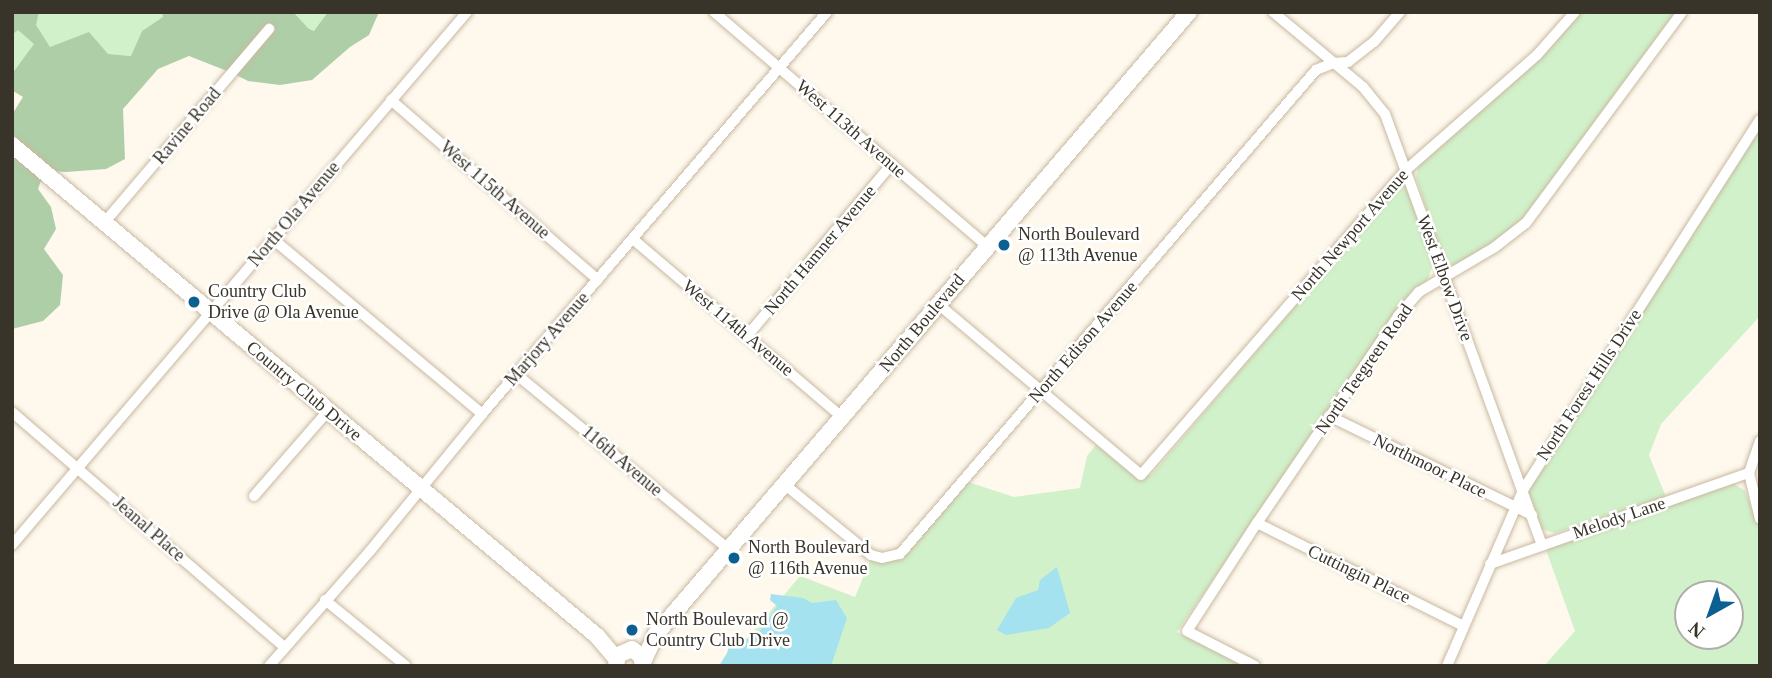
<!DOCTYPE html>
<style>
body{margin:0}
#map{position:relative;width:1772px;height:678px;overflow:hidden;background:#fef8ed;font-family:Georgia,serif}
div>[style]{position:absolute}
.green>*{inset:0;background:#d1f1ca}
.forest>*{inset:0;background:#aecea7}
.water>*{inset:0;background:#a5e2ef}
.roads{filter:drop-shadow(0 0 2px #c8b9a0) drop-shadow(0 0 2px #c8b9a0)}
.street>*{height:10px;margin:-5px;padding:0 5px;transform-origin:5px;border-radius:5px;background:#fff}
.secondary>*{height:16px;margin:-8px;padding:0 8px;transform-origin:8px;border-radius:8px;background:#fff}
.dots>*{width:19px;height:19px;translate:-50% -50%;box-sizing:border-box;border:4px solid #fff;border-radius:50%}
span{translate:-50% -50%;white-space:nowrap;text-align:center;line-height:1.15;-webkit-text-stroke:5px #fff;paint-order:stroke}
.street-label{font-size:18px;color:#393429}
.poi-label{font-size:18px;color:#393429}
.left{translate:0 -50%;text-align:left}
.frame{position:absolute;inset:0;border:14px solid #393429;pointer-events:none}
.north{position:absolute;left:1674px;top:580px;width:70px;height:70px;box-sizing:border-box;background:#fff;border:2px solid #b0aea9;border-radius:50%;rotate:220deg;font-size:19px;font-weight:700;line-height:28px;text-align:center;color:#393429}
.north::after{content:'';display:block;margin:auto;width:24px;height:32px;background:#0b5f91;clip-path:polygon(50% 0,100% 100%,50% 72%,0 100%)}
</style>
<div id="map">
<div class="green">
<i style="clip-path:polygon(12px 12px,162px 12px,164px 17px,142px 31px,132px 56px,107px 54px,105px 51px,12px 77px)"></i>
<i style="clip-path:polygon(277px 12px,328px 12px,315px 31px)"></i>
<i style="clip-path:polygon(1582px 12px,1675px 14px,1525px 217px,1496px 242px,1458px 265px,1448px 265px,1441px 255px,1416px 177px,1419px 163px,1541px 55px)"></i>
<i style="clip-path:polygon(1760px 125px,1760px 316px,1661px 424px,1649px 455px,1666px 497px,1555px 533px,1541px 529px,1528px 489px)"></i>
<i style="clip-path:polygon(1407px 184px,1434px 262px,1428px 279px,1385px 329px,1177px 632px,1243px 666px,724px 666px,800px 576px,855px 597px,870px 561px,888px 562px,898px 558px,968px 482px,1014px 497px,1080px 488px,1087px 456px,1096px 445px,1138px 479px,1152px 474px,1396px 188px)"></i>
<i style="clip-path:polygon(evenodd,1733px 483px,1745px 491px,1760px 528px,1760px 666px,1544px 666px,1575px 631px,1545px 547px,1733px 483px,1688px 594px,1730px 594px,1730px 636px,1688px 636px,1688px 594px)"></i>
</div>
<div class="forest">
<i style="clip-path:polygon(12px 12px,39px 12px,36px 25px,50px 47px,89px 32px,108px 54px,131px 56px,142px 31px,163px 17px,162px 12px,293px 12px,308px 28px,314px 31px,328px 12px,379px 12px,369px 35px,350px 47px,312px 80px,280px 85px,248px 81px,236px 75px,275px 29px,269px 23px,227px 71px,189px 56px,158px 69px,123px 109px,125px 159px,106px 169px,66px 172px,51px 171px,12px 138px,13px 113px,23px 97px,13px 91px,12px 74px,34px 44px,18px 30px,12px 35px)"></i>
<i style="clip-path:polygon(12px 152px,42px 178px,38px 189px,51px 207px,56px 229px,44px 249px,63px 275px,60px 305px,43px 321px,12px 329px)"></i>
</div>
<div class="water">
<i style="clip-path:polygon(1057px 567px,1070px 613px,1049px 628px,1006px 635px,997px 630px,1016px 598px,1038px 590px,1040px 580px)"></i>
<i style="clip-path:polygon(771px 594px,803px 598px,812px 603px,836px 600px,847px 618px,831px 666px,719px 666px,727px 653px,731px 640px,752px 638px,762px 628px,777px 606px,770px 600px)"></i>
</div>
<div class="roads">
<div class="street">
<i style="left:714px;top:12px;width:360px;rotate:40.6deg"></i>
<i style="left:1273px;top:12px;width:117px;rotate:39.8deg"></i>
<i style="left:1363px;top:87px;width:35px;rotate:51deg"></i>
<i style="left:1385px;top:114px;width:459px;rotate:70deg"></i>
<i style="left:391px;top:100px;width:274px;rotate:41deg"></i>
<i style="left:104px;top:223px;width:255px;rotate:-49.6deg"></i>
<i style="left:273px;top:239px;width:273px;rotate:39.9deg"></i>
<i style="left:634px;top:240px;width:273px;rotate:40.4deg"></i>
<i style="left:938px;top:304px;width:265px;rotate:40.1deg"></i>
<i style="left:1141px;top:475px;width:404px;rotate:-49deg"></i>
<i style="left:1406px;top:170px;width:174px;rotate:-41.3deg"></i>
<i style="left:1537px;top:55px;width:57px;rotate:-48.5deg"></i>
<i style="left:747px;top:336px;width:225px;rotate:-49.9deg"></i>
<i style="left:516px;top:374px;width:275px;rotate:39.5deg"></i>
<i style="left:12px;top:412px;width:359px;rotate:40.8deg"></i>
<i style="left:1329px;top:416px;width:226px;rotate:26deg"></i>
<i style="left:1760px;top:441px;width:34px;rotate:109deg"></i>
<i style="left:1749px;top:473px;width:47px;rotate:76.6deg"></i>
<i style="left:784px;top:484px;width:112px;rotate:39.2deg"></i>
<i style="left:871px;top:555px;width:11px;rotate:15deg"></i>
<i style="left:882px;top:558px;width:18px;rotate:-13deg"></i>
<i style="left:900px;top:554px;width:638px;rotate:-49.32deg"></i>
<i style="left:1316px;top:70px;width:18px;rotate:-22deg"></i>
<i style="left:1333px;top:63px;width:15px;rotate:-4deg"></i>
<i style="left:1348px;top:62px;width:33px;rotate:-38deg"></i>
<i style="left:1374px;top:42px;width:40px;rotate:-49deg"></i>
<i style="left:254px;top:496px;width:113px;rotate:-49deg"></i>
<i style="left:1257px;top:523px;width:229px;rotate:26.5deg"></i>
<i style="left:12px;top:545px;width:701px;rotate:-49.51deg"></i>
<i style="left:1490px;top:564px;width:275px;rotate:-19.4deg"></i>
<i style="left:325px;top:600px;width:104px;rotate:39.2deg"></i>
<i style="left:269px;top:666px;width:153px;rotate:-48.7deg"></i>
<i style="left:370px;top:551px;width:177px;rotate:-50.7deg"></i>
<i style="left:482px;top:414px;width:530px;rotate:-49.36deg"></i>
<i style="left:1255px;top:666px;width:76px;rotate:-152.8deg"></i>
<i style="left:1187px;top:631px;width:129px;rotate:-57.1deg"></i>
<i style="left:1257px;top:523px;width:250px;rotate:-55.7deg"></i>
<i style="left:1398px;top:316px;width:32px;rotate:-49deg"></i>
<i style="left:1419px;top:292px;width:88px;rotate:-30.6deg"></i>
<i style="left:1495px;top:247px;width:39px;rotate:-38deg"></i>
<i style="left:1526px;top:223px;width:262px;rotate:-53.5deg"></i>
<i style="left:1447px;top:666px;width:192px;rotate:-66.6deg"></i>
<i style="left:1523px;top:490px;width:439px;rotate:-57.4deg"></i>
</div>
<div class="secondary">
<i style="left:12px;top:145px;width:764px;rotate:40.01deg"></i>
<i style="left:597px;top:636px;width:30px;rotate:50deg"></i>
<i style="left:643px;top:662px;width:31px;rotate:-65deg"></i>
<i style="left:656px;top:634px;width:819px;rotate:-49.41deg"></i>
<i style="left:616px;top:666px;width:11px;rotate:-80deg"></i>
<i style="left:618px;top:655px;width:15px;rotate:-23deg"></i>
<i style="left:632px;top:649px;width:11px;rotate:38deg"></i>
<i style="left:641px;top:656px;width:10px;rotate:79deg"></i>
</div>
</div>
<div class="dots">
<i style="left:1004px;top:245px;background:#0b5f91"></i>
<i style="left:194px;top:302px;background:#0b5f91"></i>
<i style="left:734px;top:558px;background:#0b5f91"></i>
<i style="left:632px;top:630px;background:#0b5f91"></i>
</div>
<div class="street-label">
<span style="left:187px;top:126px;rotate:-50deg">Ravine Road</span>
<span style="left:851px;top:129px;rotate:41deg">West 113th Avenue</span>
<span style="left:495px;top:190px;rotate:41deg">West 115th Avenue</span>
<span style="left:294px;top:214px;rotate:-50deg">North Ola Avenue</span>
<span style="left:1350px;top:235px;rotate:-49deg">North Newport Avenue</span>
<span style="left:820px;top:250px;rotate:-50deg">North Hamner Avenue</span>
<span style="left:1445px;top:278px;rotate:70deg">West Elbow Drive</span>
<span style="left:922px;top:323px;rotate:-50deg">North Boulevard</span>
<span style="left:738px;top:328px;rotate:40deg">West 114th Avenue</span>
<span style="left:547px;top:339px;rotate:-49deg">Marjory Avenue</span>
<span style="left:1083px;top:342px;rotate:-49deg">North Edison Avenue</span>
<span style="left:1364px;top:369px;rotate:-55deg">North Teegreen Road</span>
<span style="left:1589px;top:385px;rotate:-57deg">North Forest Hills Drive</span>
<span style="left:304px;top:391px;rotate:40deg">Country Club Drive</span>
<span style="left:622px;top:461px;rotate:40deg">116th Avenue</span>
<span style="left:1430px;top:466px;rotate:26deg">Northmoor Place</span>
<span style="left:1619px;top:518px;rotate:-19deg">Melody Lane</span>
<span style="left:149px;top:529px;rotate:41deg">Jeanal Place</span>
<span style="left:1359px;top:574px;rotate:26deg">Cuttingin Place</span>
</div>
<div class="poi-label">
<span class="left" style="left:1018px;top:245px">North Boulevard<br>@ 113th Avenue</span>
<span class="left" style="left:208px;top:302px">Country Club<br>Drive @ Ola Avenue</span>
<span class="left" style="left:748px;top:558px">North Boulevard<br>@ 116th Avenue</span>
<span class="left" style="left:646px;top:630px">North Boulevard @<br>Country Club Drive</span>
</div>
<div class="frame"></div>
<div class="north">N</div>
</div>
